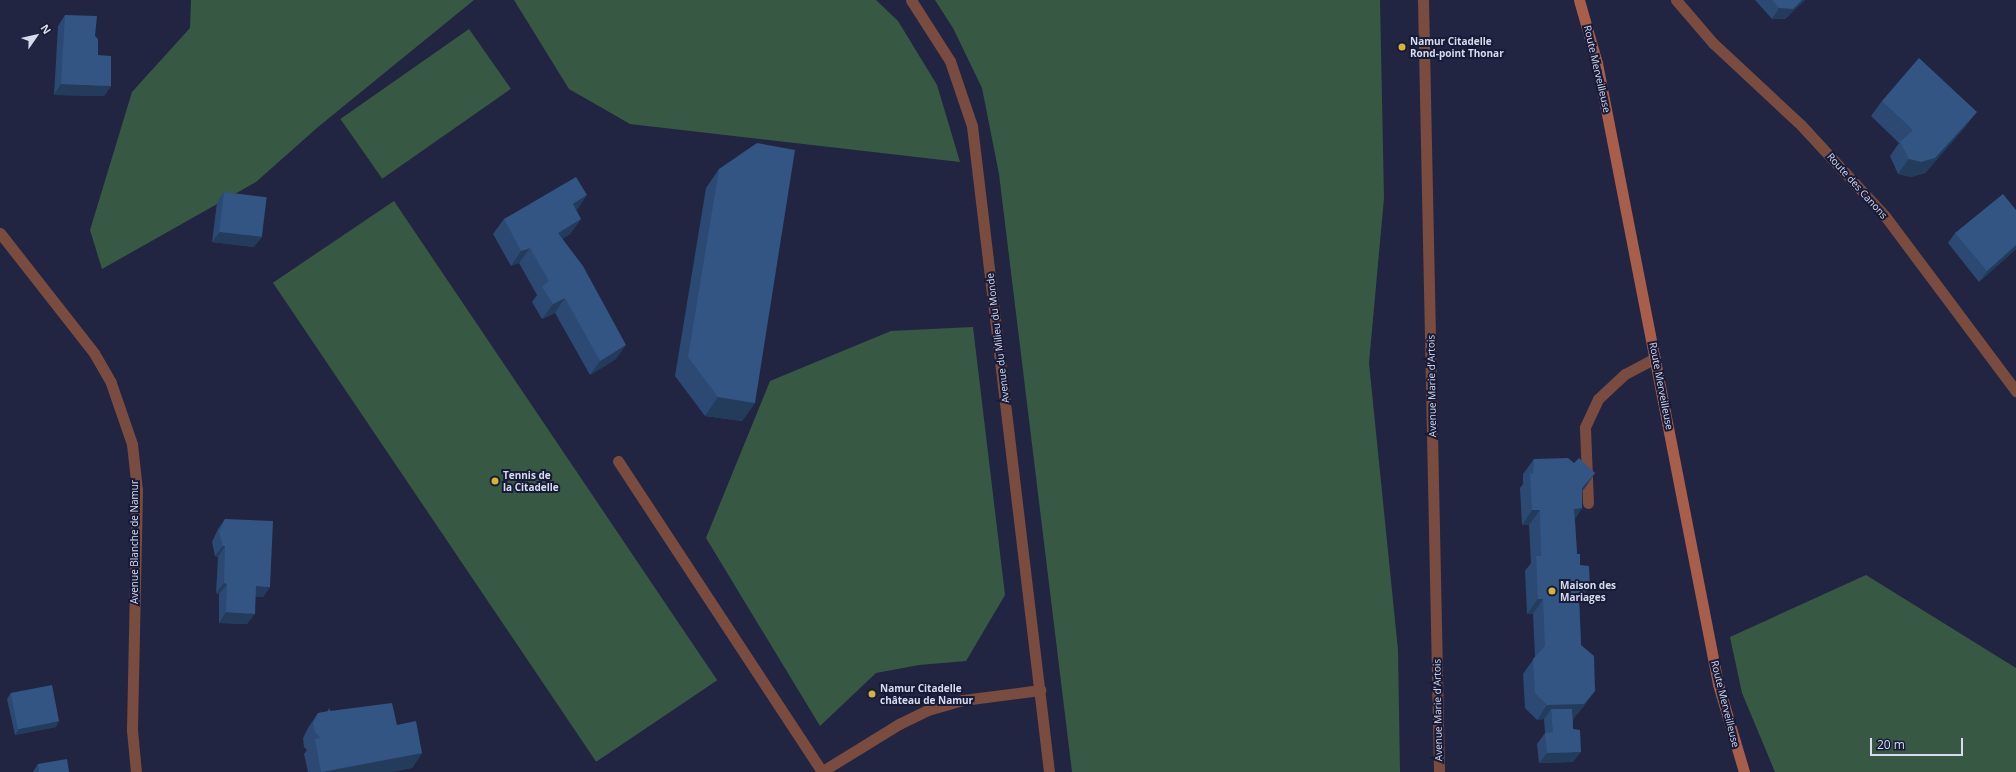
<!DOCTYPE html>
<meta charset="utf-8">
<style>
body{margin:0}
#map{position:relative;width:2016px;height:772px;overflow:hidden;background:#212541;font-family:"Open Sans",sans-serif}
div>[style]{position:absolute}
.green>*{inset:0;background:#375944;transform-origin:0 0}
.service>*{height:11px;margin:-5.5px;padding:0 5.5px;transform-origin:5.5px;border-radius:5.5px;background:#7a4c3f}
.minor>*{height:11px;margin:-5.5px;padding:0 5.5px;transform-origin:5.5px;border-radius:5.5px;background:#7a4c3f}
.secondary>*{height:11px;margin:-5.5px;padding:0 5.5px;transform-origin:5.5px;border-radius:5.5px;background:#a75e4a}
.wall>*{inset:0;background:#2b4972}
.shaded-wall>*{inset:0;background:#233c5c}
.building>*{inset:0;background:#325584;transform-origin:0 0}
.dots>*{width:11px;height:11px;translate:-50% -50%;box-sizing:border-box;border:2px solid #181b37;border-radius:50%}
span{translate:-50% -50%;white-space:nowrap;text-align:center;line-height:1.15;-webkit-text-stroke:4px #181b37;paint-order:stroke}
.poi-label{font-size:10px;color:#d8dcef;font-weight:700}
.left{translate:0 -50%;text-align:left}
.street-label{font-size:10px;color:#d8dcef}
.north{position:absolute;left:16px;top:16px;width:40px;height:40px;-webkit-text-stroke:3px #181b37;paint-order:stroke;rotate:56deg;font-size:11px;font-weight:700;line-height:16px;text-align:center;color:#d8dcef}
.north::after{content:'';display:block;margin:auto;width:14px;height:18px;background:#d8dcef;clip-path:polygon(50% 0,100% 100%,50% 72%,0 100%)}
.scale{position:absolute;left:1870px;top:738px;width:93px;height:18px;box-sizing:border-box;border:2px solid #d8dcef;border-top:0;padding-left:5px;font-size:12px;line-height:14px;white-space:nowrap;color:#d8dcef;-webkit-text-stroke:3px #181b37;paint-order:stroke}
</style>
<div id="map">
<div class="green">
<i style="clip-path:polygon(191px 0,474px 0,318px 127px,256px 182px,102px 269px,90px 230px,132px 92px,190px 28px)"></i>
<i style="clip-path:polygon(514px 0,876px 0,898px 21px,937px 85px,960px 162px,630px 124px,569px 89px)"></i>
<i style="clip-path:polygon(935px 0,1380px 0,1384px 198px,1369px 363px,1398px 650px,1400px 772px,1072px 772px,999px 174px,982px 88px,953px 28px)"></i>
<i style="left:469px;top:29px;width:73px;height:157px;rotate:55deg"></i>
<i style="left:394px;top:201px;width:578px;height:146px;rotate:56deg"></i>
<i style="clip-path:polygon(973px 327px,1005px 595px,966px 661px,919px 665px,876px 673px,820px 726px,706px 538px,770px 381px,891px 331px)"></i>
<i style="clip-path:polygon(1866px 575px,2016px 668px,2016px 772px,1775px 772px,1742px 693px,1730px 637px)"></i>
</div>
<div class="service">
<i style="left:1588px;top:503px;width:76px;rotate:-92.3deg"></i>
<i style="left:1585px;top:427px;width:31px;rotate:-65deg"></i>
<i style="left:1598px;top:399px;width:37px;rotate:-43deg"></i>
<i style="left:1625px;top:374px;width:34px;rotate:-28deg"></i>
</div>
<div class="minor">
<i style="left:911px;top:0;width:72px;rotate:57.4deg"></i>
<i style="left:950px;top:61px;width:69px;rotate:71.3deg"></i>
<i style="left:972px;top:126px;width:651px;rotate:83.2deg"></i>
<i style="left:1423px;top:0;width:772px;rotate:88.81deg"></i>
<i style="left:1676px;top:0;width:57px;rotate:49.3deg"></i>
<i style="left:1713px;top:43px;width:120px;rotate:43deg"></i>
<i style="left:1801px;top:125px;width:124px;rotate:47.3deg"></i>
<i style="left:1885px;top:216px;width:219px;rotate:53.2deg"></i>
<i style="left:0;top:233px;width:152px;rotate:51.9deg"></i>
<i style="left:94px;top:353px;width:34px;rotate:60deg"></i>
<i style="left:111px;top:383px;width:65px;rotate:71deg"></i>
<i style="left:132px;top:444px;width:46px;rotate:83.8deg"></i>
<i style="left:137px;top:490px;width:240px;rotate:91.2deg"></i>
<i style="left:132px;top:730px;width:42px;rotate:84.6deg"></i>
<i style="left:618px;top:461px;width:371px;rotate:56.7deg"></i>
<i style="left:821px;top:772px;width:92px;rotate:-31.6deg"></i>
<i style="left:899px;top:724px;width:32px;rotate:-26deg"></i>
<i style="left:928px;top:710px;width:36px;rotate:-16deg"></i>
<i style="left:963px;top:700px;width:78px;rotate:-7.4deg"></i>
</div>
<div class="secondary">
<i style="left:1579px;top:0;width:66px;rotate:74.1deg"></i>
<i style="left:1597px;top:63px;width:633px;rotate:78.97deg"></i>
<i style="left:1718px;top:684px;width:92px;rotate:73.5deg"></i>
</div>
<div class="wall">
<i style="clip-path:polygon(1755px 0,1805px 0,1785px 19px,1772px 19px)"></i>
<i style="clip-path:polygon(65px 15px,95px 36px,98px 55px,111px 86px,104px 96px,54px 95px,58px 26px)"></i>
<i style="clip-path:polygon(1882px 101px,1966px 126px,1925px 173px,1911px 177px,1898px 174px,1890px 156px,1899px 143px,1871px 116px)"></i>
<i style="clip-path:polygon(719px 169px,755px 403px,742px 421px,705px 416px,675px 376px,706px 188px)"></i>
<i style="clip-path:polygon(224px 192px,254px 247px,212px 242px,217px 202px)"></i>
<i style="clip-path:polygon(576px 210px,581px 219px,570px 234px,562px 239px,616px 359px,590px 375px,555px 313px,542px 319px,532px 302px,537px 295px,519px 263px,511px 266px,493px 234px,504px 219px)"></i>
<i style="clip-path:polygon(2016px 210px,2016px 249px,1979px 282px,1948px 243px,1955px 233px)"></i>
<i style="clip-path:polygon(1534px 459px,1574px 463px,1595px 473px,1582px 491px,1582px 508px,1575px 519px,1577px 554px,1580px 565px,1590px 586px,1579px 602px,1584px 706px,1573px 719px,1573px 762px,1539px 763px,1537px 744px,1545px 733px,1544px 719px,1537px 720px,1525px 708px,1523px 674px,1535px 657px,1533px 614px,1527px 614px,1525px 571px,1531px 563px,1529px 525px,1522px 525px,1520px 488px,1523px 484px,1523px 474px)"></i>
<i style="clip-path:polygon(225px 519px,270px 587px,263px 597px,255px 597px,247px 624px,219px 623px,219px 594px,216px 593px,218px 557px,215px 556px,212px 542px,218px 529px)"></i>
<i style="clip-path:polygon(11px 693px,56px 727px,15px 735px,7px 699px)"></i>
<i style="clip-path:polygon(329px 708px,330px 711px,397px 725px,422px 753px,412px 768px,392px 772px,308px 772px,304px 754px,307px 750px,304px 747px,303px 738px,308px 728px,318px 713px,327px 712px)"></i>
<i style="clip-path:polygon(38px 764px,69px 772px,33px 772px)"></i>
</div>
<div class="shaded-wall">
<i style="clip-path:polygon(1802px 0,1805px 0,1785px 19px,1772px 19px,1779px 8px)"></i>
<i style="clip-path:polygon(61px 84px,111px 86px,104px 96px,54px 95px)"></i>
<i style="clip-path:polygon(1977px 112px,1966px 126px,1925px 173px,1911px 177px,1898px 174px,1909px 159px)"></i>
<i style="clip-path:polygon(587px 195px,577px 210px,563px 219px,573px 204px)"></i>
<i style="clip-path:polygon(581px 219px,570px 234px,548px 248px,558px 233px)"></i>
<i style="clip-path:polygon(220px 232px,262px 237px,254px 247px,212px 242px)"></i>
<i style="clip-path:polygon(2016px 245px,2016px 249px,1979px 282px,1987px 271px)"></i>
<i style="clip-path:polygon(530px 248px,519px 263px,511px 266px,521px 251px)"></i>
<i style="clip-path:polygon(565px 298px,555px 313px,542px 319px,553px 304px)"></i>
<i style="clip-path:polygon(626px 345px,616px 359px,590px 375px,600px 361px)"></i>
<i style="clip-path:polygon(718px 397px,755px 403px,742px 421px,705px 416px)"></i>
<i style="clip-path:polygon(1595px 473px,1585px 488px,1571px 503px,1582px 488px)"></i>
<i style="clip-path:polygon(1582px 508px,1572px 523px,1574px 509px)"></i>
<i style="clip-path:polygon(1532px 510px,1540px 510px,1529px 525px,1522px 525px)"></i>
<i style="clip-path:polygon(223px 546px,225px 546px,218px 557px,215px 556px)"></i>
<i style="clip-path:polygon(224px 583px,227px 584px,219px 594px,216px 593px)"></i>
<i style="clip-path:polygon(256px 586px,270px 587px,263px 597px,249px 597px)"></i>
<i style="clip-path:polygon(1581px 586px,1590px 586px,1572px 613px)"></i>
<i style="clip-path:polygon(1538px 599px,1543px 599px,1533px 614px,1527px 614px)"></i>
<i style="clip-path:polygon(226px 612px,255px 614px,247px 624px,219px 623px)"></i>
<i style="clip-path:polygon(1595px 691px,1584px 706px,1573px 719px,1552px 719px,1551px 709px,1544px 719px,1537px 720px,1547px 705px)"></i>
<i style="clip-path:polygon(59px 721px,56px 727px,15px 735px,19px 729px)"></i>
<i style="clip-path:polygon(1581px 752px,1573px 762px,1539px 763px,1547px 753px)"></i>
<i style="clip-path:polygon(422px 753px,412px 768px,392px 772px,323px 772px)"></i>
</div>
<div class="building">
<i style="clip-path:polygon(1772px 0,1802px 0,1793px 9px,1779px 8px)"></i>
<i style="clip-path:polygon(65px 15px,97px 16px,95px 36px,98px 39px,98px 55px,111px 56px,111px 86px,61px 84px)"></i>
<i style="clip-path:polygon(1919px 58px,1977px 112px,1935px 158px,1921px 162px,1909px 159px,1900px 142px,1913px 130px,1882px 101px)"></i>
<i style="clip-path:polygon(757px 143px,795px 150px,755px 403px,718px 397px,688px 357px,719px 169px)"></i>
<i style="clip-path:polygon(576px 177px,587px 195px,573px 204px,581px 219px,558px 233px,583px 266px,626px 345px,600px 361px,565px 298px,553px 304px,542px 287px,549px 281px,530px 248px,521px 251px,504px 219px)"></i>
<i style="left:224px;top:192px;width:43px;height:40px;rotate:7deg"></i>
<i style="clip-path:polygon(2003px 194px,2016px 210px,2016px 245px,1987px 271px,1955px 233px)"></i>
<i style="clip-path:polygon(1568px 458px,1574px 463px,1579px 458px,1595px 473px,1582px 488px,1582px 508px,1574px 509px,1577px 554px,1580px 554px,1580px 565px,1589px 566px,1590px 586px,1581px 586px,1582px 598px,1579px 598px,1581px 645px,1594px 656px,1595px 691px,1584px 704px,1547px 705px,1535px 693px,1533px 659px,1545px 646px,1543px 599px,1538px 599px,1536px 556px,1541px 556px,1540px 510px,1532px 510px,1530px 473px,1533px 474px,1534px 459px)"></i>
<i style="clip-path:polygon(225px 519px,273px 521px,270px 587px,256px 586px,255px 614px,226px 612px,227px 584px,224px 583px,225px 546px,223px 546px,219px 532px)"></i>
<i style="left:52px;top:685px;width:37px;height:42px;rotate:79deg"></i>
<i style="clip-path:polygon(392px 703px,397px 725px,416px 721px,422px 753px,321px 772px,315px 739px,321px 738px,315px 732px,313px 723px,318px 713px,329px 711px,329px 708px,330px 711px)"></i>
<i style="clip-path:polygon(1551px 709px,1572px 709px,1573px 729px,1580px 730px,1581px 752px,1547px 753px,1545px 733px,1553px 732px)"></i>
<i style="clip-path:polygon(67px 759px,69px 772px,39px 772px,38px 764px)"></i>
</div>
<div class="dots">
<i style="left:1402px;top:47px;background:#d3b635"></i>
<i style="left:495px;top:481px;background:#d3b635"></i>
<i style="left:1552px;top:591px;background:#d3b635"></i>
<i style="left:872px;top:694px;background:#d3b635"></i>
</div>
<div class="poi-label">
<span class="left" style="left:1410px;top:47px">Namur Citadelle<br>Rond-point Thonar</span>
<span class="left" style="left:503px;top:481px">Tennis de<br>la Citadelle</span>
<span class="left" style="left:1560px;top:591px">Maison des<br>Mariages</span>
<span class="left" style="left:880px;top:694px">Namur Citadelle<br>château de Namur</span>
</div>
<div class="street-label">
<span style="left:1597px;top:69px;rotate:77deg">Route Merveilleuse</span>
<span style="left:1857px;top:186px;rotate:48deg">Route des Canons</span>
<span style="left:998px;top:338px;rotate:-97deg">Avenue du Milieu du Monde</span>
<span style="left:1432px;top:386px;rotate:-91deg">Avenue Marie d'Artois</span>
<span style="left:1661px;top:386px;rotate:79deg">Route Merveilleuse</span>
<span style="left:135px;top:542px;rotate:-90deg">Avenue Blanche de Namur</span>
<span style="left:1725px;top:704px;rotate:76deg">Route Merveilleuse</span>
<span style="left:1438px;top:710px;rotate:-91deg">Avenue Marie d'Artois</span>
</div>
<div class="north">N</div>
<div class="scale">20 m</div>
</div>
